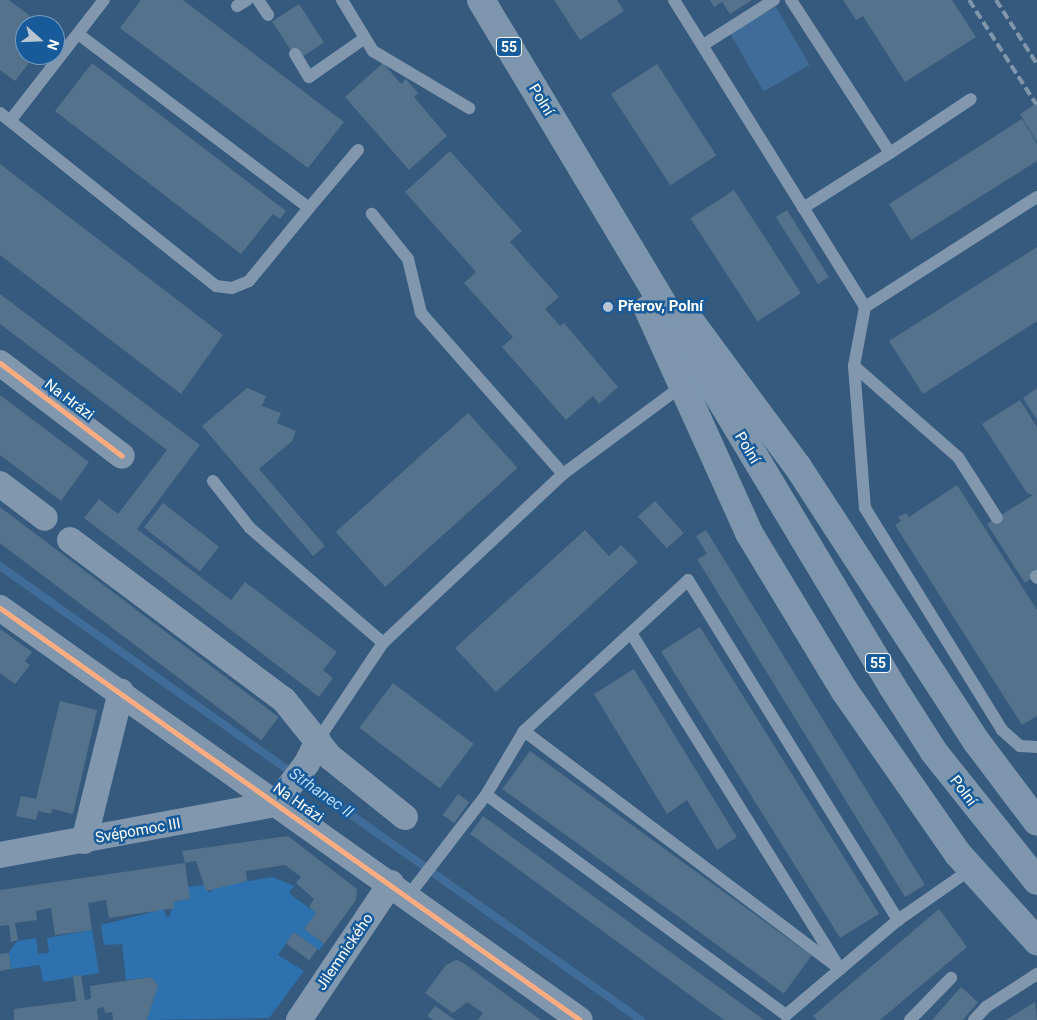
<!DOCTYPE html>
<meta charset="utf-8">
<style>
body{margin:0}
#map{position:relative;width:1037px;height:1020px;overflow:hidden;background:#355a7d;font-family:Roboto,sans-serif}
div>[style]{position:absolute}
.green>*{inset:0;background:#2d71af}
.water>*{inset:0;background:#3f6c98;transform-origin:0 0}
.stream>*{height:8px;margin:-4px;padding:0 4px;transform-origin:4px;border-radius:4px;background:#3f6c98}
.building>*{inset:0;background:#54728c;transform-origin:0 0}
.service>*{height:12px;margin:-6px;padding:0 6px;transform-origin:6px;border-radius:6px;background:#8097ae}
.minor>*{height:26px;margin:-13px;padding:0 13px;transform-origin:13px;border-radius:13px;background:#8097ae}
.primary>*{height:28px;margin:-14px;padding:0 14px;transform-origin:14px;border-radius:14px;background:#7d96ad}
.rail>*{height:4px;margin-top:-2px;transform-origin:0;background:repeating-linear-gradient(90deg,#7f96ad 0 9px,transparent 0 13px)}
.cycleway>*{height:5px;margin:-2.5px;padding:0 2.5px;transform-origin:2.5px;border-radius:2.5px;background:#ffac80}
.dots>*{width:14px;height:14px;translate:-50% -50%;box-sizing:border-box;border:2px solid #185b9a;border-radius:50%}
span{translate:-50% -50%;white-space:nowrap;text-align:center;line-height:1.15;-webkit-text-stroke:5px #185b9a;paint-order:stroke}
.shield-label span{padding:1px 4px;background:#185b9a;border:1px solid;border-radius:4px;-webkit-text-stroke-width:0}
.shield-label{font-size:14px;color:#fff;font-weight:700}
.street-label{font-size:15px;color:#fff}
.poi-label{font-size:15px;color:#fff;font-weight:700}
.left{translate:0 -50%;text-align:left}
.water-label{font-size:16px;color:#badbf8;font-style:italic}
.north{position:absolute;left:15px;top:15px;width:50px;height:50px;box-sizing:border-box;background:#185b9a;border:1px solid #749dc2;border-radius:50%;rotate:110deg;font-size:14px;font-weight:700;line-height:20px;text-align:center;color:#fff}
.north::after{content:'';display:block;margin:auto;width:18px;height:22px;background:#b8c5d2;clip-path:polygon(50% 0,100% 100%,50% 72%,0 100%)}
</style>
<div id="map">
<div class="green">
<i style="clip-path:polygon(273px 877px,294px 886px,289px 893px,316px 913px,304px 929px,324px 944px,319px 950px,294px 932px,278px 955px,304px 971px,269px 1018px,147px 1020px,158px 985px,151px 977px,126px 980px,122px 944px,104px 945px,101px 925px,164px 909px,166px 917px,170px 916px,173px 902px,190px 899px,188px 887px,205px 885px,209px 893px,217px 886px)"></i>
<i style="clip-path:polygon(92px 930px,99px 973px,43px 982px,40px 965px,11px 969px,9px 953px,17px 941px,36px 938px,38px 954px,49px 953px,47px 938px)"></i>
</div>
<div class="water">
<i style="left:776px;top:7px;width:67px;height:53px;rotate:60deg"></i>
</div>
<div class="stream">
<i style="left:0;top:566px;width:785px;rotate:35.31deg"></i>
</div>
<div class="building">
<i style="clip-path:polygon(0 0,9px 0,42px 25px,25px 25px,25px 55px,35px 55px,15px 81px,0 70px)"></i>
<i style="clip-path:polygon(141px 0,183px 0,344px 122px,308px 168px,120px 28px)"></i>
<i style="clip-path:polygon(554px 0,617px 0,624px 11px,580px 40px)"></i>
<i style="clip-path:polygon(710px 0,752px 0,730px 14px,722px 2px,714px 7px)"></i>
<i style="clip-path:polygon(843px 0,952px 0,976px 37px,905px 82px,863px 16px,856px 20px)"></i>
<i style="left:299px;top:4px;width:46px;height:32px;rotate:57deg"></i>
<i style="clip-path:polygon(92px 63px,286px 211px,280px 219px,273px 214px,241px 254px,55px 111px)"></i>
<i style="clip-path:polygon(383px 63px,401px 84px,406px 79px,418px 93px,414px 97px,447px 136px,409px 170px,345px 97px)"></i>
<i style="left:657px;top:64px;width:109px;height:55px;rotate:57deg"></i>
<i style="clip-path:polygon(1037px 103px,1037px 142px,1020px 114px)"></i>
<i style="clip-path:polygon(1022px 119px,1037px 144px,1037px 161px,911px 240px,889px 204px)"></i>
<i style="clip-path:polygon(450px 151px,522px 231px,510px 242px,559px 297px,545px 309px,560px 326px,564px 323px,618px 387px,599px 404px,593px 396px,566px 420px,502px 347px,513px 337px,464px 283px,476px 272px,405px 192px)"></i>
<i style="clip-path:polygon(0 164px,223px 335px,181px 394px,0 255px)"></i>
<i style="left:734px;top:190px;width:123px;height:52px;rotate:57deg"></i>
<i style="left:787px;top:210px;width:79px;height:13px;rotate:58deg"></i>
<i style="clip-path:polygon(1037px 247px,1037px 321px,923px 394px,889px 341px)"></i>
<i style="clip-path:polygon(0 294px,200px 445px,137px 529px,231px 600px,245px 582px,337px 652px,323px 670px,333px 678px,319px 697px,84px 518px,99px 499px,118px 514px,167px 450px,0 324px)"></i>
<i style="clip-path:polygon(247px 388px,266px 396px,262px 406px,281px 413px,277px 423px,296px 431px,292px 441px,259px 469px,325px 546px,313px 556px,202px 426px)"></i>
<i style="clip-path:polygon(1037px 388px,1037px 420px,1023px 398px)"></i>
<i style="clip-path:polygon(0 395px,89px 462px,61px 501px,0 455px)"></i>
<i style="clip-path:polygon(1020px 400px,1037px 427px,1037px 575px,1025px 583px,987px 524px,1033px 495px,1027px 493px,982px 424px)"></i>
<i style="left:468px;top:413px;width:74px;height:178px;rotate:48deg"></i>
<i style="clip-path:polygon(957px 485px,1037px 610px,1037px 716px,1022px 725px,895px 525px,901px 521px,898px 517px,906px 513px,909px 517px)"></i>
<i style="left:655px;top:501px;width:43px;height:23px;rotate:48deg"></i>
<i style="left:163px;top:503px;width:71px;height:31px;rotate:38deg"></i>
<i style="left:0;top:507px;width:349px;height:29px;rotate:37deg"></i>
<i style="clip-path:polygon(585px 530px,609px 556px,621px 545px,638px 562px,496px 692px,455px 648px)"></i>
<i style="clip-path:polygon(706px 530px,925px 885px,905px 897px,697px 559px,707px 554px,696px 536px)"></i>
<i style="left:700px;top:627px;width:338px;height:46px;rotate:58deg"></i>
<i style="clip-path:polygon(0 629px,32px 652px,25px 661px,30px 665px,15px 684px,0 673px)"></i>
<i style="clip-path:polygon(634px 669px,737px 837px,717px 850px,687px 800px,667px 814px,594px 694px)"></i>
<i style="left:393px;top:683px;width:101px;height:56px;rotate:37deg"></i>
<i style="clip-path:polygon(60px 701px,97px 710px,73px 814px,52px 809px,51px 814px,38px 811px,36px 820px,16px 816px,21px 796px,36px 799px)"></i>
<i style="left:530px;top:751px;width:348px;height:47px;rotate:36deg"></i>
<i style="left:458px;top:794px;width:14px;height:26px;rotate:36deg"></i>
<i style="clip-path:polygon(483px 816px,764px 1020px,724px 1020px,470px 834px)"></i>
<i style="clip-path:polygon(288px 836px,357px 889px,356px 900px,324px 944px,304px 929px,316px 913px,309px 907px,314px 899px,296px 883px,301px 877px,285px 865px,246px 871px,247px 881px,206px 891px,196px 861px,185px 863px,182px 851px)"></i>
<i style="clip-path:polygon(185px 863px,190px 899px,173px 902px,175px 908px,109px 918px,106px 900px,88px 903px,92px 930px,55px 935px,51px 908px,36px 911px,37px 920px,15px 923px,18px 940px,11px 942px,9px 925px,0 926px,0 890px)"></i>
<i style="clip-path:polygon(939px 909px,967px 947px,880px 1020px,817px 1020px,813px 1016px)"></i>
<i style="left:294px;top:932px;width:29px;height:14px;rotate:36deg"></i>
<i style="clip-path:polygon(9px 953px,11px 969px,0 971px,0 954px)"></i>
<i style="clip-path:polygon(456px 960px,462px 962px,541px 1020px,478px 1020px,483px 1013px,467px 1002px,453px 1013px,425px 993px,446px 965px)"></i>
<i style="clip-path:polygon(81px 975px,85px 1000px,91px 999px,90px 986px,151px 977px,158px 985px,147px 1020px,113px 1020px,112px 1012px,105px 1013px,104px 1007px,97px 1009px,98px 1020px,14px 1020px,14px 1009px,76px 1001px,73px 976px)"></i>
<i style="clip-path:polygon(961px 987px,978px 1002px,963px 1020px,932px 1020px)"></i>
<i style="clip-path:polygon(1035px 1002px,1037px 1020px,1006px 1020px)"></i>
<i style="clip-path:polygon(435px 1006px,455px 1020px,433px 1020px,427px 1016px)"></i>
</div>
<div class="service">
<i style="left:258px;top:0;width:18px;rotate:56deg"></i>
<i style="left:342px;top:0;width:60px;rotate:58.7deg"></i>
<i style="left:373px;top:51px;width:112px;rotate:30.7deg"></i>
<i style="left:674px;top:0;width:362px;rotate:58.1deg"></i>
<i style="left:865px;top:307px;width:60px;rotate:100.6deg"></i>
<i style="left:854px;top:366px;width:138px;rotate:41.2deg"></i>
<i style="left:958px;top:457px;width:72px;rotate:57.4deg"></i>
<i style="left:791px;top:0;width:182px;rotate:57.1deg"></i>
<i style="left:890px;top:153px;width:103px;rotate:147.7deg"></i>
<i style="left:237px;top:6px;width:12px;rotate:-31deg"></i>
<i style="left:703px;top:45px;width:84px;rotate:-32.4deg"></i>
<i style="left:295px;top:54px;width:27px;rotate:59deg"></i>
<i style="left:309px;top:77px;width:68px;rotate:-34.9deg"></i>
<i style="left:0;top:113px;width:277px;rotate:38.7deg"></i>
<i style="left:216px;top:286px;width:16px;rotate:7deg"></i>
<i style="left:232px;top:288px;width:18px;rotate:-22deg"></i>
<i style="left:249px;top:281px;width:94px;rotate:-50.6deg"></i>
<i style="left:309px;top:208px;width:289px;rotate:-143deg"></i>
<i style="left:10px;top:121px;width:153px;rotate:-52.2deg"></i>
<i style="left:890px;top:153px;width:97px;rotate:-33.7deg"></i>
<i style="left:309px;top:208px;width:76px;rotate:-49.8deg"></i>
<i style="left:865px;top:307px;width:204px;rotate:-32.6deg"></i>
<i style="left:854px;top:366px;width:142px;rotate:85.6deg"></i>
<i style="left:865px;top:508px;width:261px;rotate:58.3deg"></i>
<i style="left:1002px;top:730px;width:24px;rotate:42deg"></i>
<i style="left:1020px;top:746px;width:17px;rotate:3deg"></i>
<i style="left:563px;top:474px;width:148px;rotate:-36.5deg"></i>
<i style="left:213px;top:481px;width:60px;rotate:51.8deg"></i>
<i style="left:250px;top:528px;width:176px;rotate:40.8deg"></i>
<i style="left:1036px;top:576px;width:2px;rotate:63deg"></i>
<i style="left:631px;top:633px;width:396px;rotate:58.1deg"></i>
<i style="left:524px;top:731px;width:388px;rotate:37deg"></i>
<i style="left:318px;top:740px;width:117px;rotate:-56.2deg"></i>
<i style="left:383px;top:643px;width:247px;rotate:-43.2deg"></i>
<i style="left:563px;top:474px;width:215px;rotate:-131.4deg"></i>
<i style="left:421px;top:313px;width:56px;rotate:-103.5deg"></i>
<i style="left:408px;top:259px;width:58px;rotate:-128.7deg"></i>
<i style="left:409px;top:895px;width:126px;rotate:-52.4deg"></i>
<i style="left:486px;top:795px;width:74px;rotate:-59.3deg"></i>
<i style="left:524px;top:731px;width:223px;rotate:-42.6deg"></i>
<i style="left:688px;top:580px;width:400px;rotate:58.3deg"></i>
<i style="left:898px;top:920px;width:147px;rotate:139.7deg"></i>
<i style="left:786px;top:1015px;width:372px;rotate:-143.7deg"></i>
<i style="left:898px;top:920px;width:89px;rotate:-34.9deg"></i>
<i style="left:910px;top:1020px;width:59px;rotate:-45.7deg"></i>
<i style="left:974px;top:1020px;width:18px;rotate:-47deg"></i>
<i style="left:986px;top:1007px;width:61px;rotate:-32.9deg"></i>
</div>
<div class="minor">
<i style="left:0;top:363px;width:153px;rotate:37.3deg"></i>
<i style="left:0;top:484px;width:56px;rotate:37.1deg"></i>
<i style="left:70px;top:540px;width:267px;rotate:36.8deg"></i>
<i style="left:284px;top:700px;width:73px;rotate:51.1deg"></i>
<i style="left:330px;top:757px;width:96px;rotate:38.7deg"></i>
<i style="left:0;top:608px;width:711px;rotate:35.39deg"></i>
<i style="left:276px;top:804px;width:51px;rotate:-52.9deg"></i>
<i style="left:307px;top:763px;width:25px;rotate:-64deg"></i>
<i style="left:84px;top:841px;width:154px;rotate:-76.1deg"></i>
<i style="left:0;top:855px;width:281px;rotate:-10.5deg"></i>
<i style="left:299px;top:1020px;width:165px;rotate:-56.1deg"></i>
</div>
<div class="primary">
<i style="left:481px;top:0;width:800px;rotate:59.07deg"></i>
<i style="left:892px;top:686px;width:78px;rotate:57.5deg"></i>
<i style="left:934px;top:752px;width:165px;rotate:51.4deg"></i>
<i style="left:648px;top:309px;width:246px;rotate:65.7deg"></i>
<i style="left:749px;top:533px;width:184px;rotate:58.8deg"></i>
<i style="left:844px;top:690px;width:200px;rotate:55.2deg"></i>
<i style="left:958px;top:854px;width:118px;rotate:47.8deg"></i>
<i style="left:691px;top:322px;width:180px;rotate:53.6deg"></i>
<i style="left:798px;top:467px;width:327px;rotate:57deg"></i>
<i style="left:976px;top:741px;width:101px;rotate:53deg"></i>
</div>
<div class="rail">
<i style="left:969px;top:0;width:124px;rotate:57.2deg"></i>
<i style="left:996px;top:0;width:76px;rotate:57.4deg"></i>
</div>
<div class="cycleway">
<i style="left:0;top:363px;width:153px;rotate:37.3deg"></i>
<i style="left:0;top:608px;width:711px;rotate:35.39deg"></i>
</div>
<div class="dots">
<i style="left:608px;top:307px;background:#b8c5d2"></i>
</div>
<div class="shield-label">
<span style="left:509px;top:47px">55</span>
<span style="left:878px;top:663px">55</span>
</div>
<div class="street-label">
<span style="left:541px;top:100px;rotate:59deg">Polní</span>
<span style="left:69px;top:400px;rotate:37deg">Na Hrázi</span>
<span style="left:747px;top:448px;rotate:59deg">Polní</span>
<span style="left:963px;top:791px;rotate:53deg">Polní</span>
<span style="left:298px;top:803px;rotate:35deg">Na Hrázi</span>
<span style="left:138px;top:831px;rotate:-10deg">Svépomoc III</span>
<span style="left:345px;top:952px;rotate:-56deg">Jilemnického</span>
</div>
<div class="poi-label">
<span class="left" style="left:618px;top:307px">Přerov, Polní</span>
</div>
<div class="water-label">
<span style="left:321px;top:793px;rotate:35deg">Strhanec II</span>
</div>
<div class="north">N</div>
</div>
